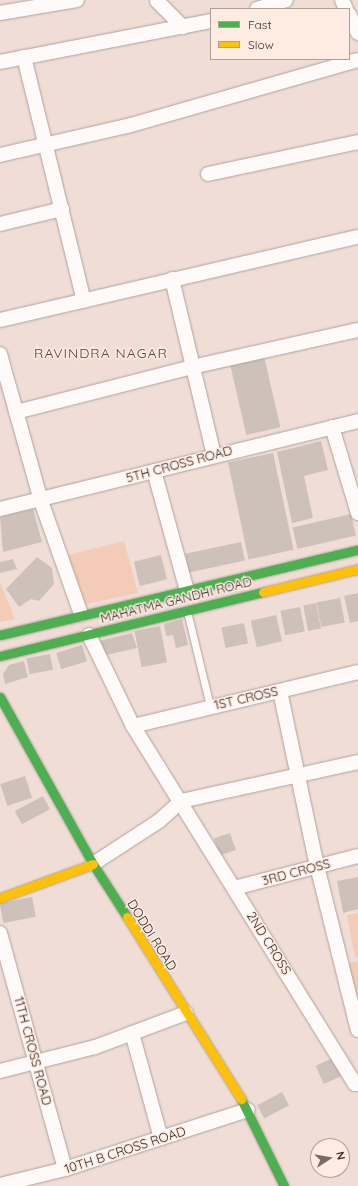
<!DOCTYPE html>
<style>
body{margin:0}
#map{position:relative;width:358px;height:1186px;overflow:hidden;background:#f0ded6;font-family:Quicksand,sans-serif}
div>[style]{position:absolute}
.green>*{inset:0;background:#f4cbb7}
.building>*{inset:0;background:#cec1ba;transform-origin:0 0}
.roads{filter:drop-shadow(0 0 1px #aea19b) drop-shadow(0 0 1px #aea19b)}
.lane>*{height:7px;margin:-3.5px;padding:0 3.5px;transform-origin:3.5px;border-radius:3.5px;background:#fdfaf9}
.street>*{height:14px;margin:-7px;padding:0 7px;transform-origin:7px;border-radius:7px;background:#fdfaf9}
.fast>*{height:9px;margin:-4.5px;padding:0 4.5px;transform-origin:4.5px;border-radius:4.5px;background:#4caf50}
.slow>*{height:9px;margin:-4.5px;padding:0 4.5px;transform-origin:4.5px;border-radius:4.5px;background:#ffc107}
span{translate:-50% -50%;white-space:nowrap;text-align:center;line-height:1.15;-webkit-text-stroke:3px #feebe2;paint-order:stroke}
.street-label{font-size:13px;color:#382c26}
.neighbourhood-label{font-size:14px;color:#5a4135;letter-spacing:1px}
.legend{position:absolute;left:210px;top:8px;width:140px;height:52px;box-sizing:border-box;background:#feebe2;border:1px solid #af9f97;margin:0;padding:5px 7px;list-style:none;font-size:12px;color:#382c26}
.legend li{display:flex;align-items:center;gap:8px;height:20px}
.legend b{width:20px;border:1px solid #af9f97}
.north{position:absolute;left:310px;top:1138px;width:40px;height:40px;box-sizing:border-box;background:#feebe2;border:1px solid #af9f97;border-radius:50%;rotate:78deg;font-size:11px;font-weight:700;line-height:16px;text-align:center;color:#382c26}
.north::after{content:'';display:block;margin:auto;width:14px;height:18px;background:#786a64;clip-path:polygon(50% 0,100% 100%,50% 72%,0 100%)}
</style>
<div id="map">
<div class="green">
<i style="clip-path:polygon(124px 541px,138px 593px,86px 604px,68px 555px)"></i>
<i style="clip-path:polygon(0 582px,15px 619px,0 622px)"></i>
<i style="clip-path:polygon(358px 913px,358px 957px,355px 958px,347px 915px)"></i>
<i style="clip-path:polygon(358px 961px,358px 1002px,348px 963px)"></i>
</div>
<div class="building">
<i style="left:264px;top:356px;width:73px;height:35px;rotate:77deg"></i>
<i style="clip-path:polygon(321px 441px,328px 470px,304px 476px,313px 518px,292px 523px,277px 452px)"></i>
<i style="left:273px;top:453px;width:99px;height:46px;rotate:78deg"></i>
<i style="clip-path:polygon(33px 509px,42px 542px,3px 552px,0 517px)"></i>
<i style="left:351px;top:514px;width:22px;height:60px;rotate:77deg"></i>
<i style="left:241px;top:542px;width:19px;height:57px;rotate:78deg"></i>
<i style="left:161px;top:555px;width:25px;height:28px;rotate:76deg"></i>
<i style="clip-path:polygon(37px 557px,52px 568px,54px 584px,39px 601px,31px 599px,19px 607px,6px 589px)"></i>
<i style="clip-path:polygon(13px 559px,17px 569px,0 573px,0 562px)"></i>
<i style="clip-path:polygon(358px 593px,358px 621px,350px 623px,344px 596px)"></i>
<i style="left:340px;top:598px;width:25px;height:24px;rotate:79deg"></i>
<i style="left:316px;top:603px;width:26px;height:13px;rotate:79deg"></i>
<i style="left:300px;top:607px;width:25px;height:20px;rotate:79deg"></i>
<i style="left:276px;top:615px;width:27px;height:26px;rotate:77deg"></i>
<i style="clip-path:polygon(182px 619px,188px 645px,176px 648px,173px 635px,166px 636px,164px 624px)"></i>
<i style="left:244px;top:623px;width:21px;height:23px;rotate:79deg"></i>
<i style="left:160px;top:626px;width:37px;height:26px;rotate:79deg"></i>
<i style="clip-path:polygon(132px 633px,137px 648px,106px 655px,99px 641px)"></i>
<i style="left:82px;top:645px;width:17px;height:27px;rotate:73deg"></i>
<i style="left:50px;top:654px;width:16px;height:24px;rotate:79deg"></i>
<i style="clip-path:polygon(24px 661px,28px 677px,5px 684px,3px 674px,9px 665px)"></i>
<i style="left:25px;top:776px;width:23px;height:26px;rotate:72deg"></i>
<i style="left:43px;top:796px;width:15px;height:32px;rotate:62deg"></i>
<i style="left:230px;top:833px;width:18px;height:17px;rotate:71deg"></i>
<i style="clip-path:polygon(358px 877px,358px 909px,343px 913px,337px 881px)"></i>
<i style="left:32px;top:897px;width:20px;height:33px;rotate:79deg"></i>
<i style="left:333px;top:1058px;width:20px;height:19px;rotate:66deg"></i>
<i style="left:282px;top:1092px;width:15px;height:28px;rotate:62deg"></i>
</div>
<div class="roads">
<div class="lane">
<i style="left:187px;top:611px;width:98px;rotate:76.4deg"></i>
</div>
<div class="street">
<i style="left:342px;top:0;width:10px;rotate:66deg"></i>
<i style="left:157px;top:1px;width:37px;rotate:45deg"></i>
<i style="left:257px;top:9px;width:30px;rotate:-17deg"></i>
<i style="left:0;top:13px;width:78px;rotate:-9.6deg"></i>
<i style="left:349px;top:14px;width:21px;rotate:65deg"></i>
<i style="left:24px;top:57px;width:251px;rotate:76.2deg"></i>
<i style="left:0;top:62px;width:215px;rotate:-11deg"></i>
<i style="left:0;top:155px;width:134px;rotate:-12.9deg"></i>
<i style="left:131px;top:125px;width:236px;rotate:-16deg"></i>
<i style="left:208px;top:174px;width:153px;rotate:-12deg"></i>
<i style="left:0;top:224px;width:64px;rotate:-13.6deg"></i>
<i style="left:172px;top:279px;width:181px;rotate:76.6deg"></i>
<i style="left:0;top:320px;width:367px;rotate:-13.1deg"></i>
<i style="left:0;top:354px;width:153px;rotate:74.4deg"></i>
<i style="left:41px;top:501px;width:120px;rotate:70.5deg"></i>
<i style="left:16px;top:412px;width:182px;rotate:-14.3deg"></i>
<i style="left:192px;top:367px;width:170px;rotate:-12.6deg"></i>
<i style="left:332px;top:427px;width:90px;rotate:73.2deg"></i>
<i style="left:154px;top:471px;width:124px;rotate:74.6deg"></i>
<i style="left:0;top:509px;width:369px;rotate:-13.8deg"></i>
<i style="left:89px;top:635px;width:101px;rotate:64.2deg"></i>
<i style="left:133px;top:726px;width:421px;rotate:58.2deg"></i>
<i style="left:355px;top:1084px;width:3px"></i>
<i style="left:280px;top:691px;width:179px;rotate:78.1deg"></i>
<i style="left:317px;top:866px;width:169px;rotate:76deg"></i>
<i style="left:133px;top:726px;width:231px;rotate:-13.5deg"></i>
<i style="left:93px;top:864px;width:79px;rotate:-33.1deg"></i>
<i style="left:159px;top:821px;width:30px;rotate:-42deg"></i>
<i style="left:181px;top:801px;width:181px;rotate:-12.4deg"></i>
<i style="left:234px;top:888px;width:128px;rotate:-14.5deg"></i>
<i style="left:0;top:933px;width:245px;rotate:74.6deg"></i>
<i style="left:132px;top:1033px;width:109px;rotate:74.6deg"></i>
<i style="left:0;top:1071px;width:98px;rotate:-14.2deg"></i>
<i style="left:95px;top:1047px;width:97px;rotate:-20.5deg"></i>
<i style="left:0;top:1185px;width:67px;rotate:-13.8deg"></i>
<i style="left:65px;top:1169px;width:192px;rotate:-17.9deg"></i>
</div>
<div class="fast">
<i style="left:0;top:635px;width:368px;rotate:-13.4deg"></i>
<i style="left:0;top:656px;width:271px;rotate:-13.7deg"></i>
<i style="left:0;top:697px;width:191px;rotate:60.9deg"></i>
<i style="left:93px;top:864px;width:63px;rotate:57.3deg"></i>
<i style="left:241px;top:1099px;width:97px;rotate:63.7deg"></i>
</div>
<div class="slow">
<i style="left:263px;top:592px;width:98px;rotate:-13.6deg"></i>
<i style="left:0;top:898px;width:99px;rotate:-20.1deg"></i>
<i style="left:127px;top:917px;width:215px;rotate:57.9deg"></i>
</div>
</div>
<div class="street-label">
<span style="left:179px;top:464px;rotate:-15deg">5TH CROSS ROAD</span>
<span style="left:176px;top:600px;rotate:-14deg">MAHATMA GANDHI ROAD</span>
<span style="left:246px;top:698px;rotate:-13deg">1ST CROSS</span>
<span style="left:296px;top:872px;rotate:-15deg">3RD CROSS</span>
<span style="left:152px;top:935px;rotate:58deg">DODDI ROAD</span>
<span style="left:269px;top:943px;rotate:58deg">2ND CROSS</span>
<span style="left:33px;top:1051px;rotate:75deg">11TH CROSS ROAD</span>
<span style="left:125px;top:1150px;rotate:-18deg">10TH B CROSS ROAD</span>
</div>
<div class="neighbourhood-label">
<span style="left:101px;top:353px">RAVINDRA NAGAR</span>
</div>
<ul class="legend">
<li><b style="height:5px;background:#4caf50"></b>Fast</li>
<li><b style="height:5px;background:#ffc107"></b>Slow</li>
</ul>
<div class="north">N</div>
</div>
